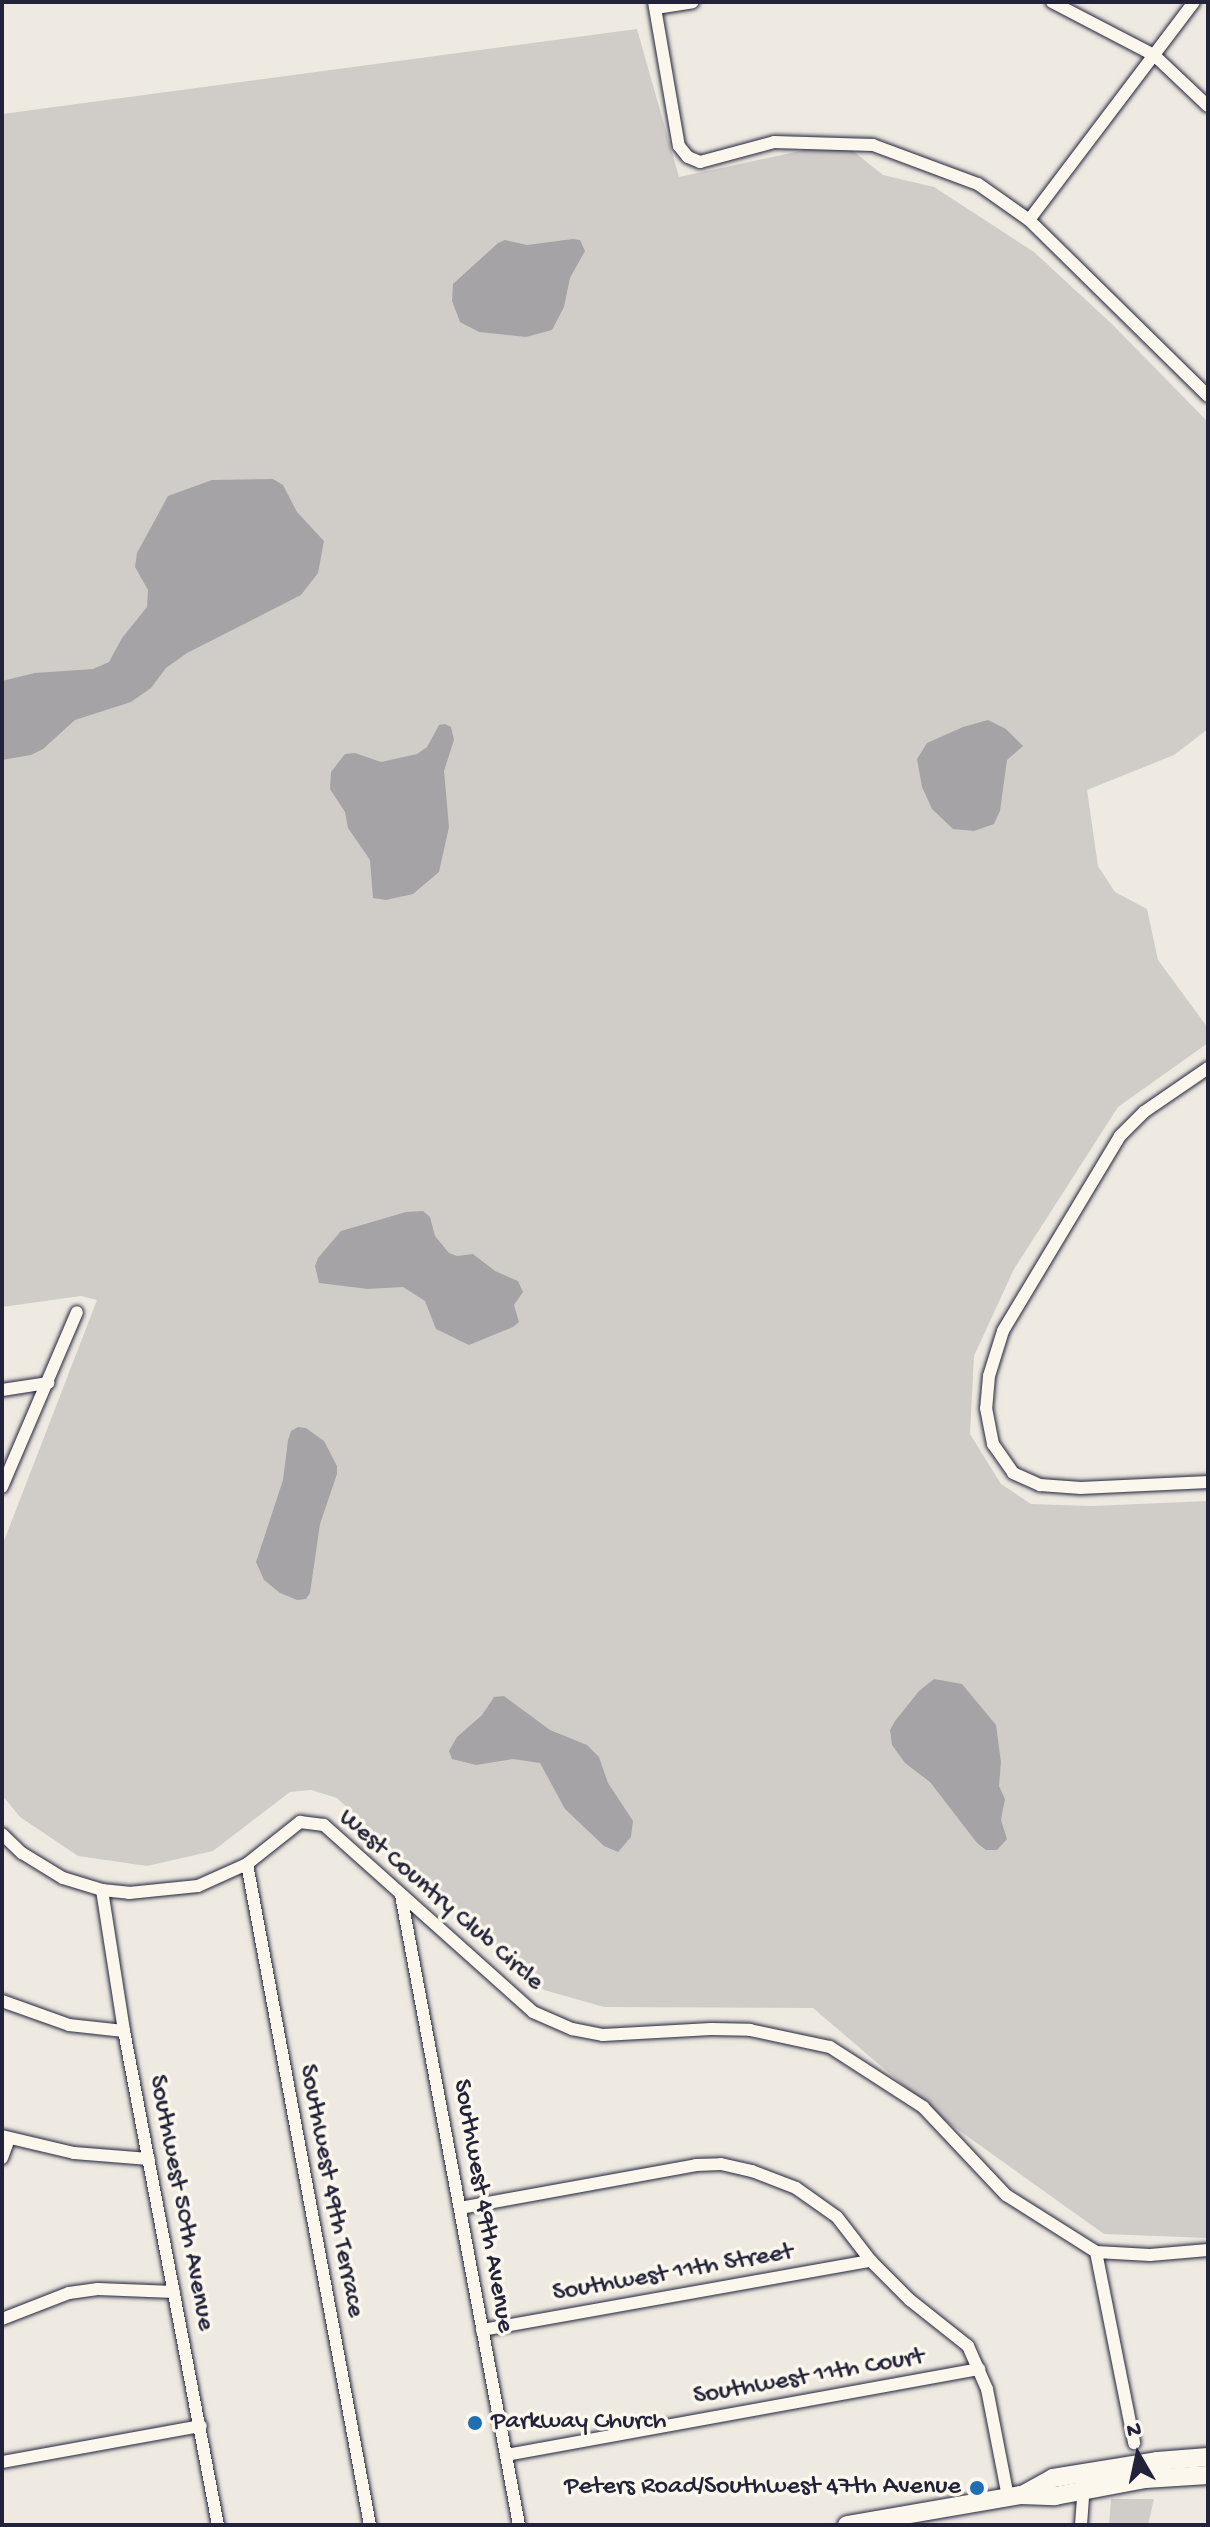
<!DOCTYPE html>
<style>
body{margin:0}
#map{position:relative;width:1210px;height:2527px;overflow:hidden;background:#eeeae2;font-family:"Gochi Hand",sans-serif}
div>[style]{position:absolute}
.green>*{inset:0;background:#d0cdc9}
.water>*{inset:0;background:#a6a3a7}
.roads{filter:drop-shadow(0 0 2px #22223b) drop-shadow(0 0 2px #22223b)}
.minor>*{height:12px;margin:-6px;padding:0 6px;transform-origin:6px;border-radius:6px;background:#fbf7ec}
.secondary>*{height:18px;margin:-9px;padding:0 9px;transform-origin:9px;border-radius:9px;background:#fbf7ec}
.dots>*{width:22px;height:22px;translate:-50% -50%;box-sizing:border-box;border:4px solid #fbf7ec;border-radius:50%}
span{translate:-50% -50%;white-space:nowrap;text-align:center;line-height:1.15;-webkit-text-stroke:7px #fbf7ec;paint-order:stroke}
.street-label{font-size:26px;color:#22223b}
.poi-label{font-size:26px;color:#22223b}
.left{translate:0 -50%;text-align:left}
.right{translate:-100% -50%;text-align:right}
.frame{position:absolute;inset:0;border:4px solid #22223b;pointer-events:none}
.north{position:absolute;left:1098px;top:2415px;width:80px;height:80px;-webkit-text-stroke:6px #fbf7ec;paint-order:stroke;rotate:351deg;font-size:22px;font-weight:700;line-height:32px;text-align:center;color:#22223b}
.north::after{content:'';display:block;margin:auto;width:28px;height:36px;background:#22223b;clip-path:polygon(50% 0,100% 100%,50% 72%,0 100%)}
</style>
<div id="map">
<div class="green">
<i style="clip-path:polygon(637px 29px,679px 177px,842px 142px,883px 175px,934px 187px,1034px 252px,1112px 324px,1208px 422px,1208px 729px,1174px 755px,1087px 790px,1098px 866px,1115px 892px,1147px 909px,1158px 960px,1208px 1028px,1208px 1043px,1118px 1107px,1014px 1269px,974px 1356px,970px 1434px,1001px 1484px,1031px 1504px,1091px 1506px,1208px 1501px,1208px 2238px,1104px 2234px,943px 2119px,813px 2008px,604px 2007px,544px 1990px,337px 1798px,311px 1790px,290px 1792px,213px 1851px,147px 1866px,78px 1856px,20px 1817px,2px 1795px,2px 1546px,97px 1300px,81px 1296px,2px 1307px,2px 114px)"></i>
<i style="clip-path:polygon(1111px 2499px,1154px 2499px,1148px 2525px,1109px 2525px)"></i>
</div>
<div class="water">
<i style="clip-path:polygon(573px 239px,580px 240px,585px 251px,570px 278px,564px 307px,552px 330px,526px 337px,479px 332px,460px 322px,452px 301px,453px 284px,498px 243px,505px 240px,527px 245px)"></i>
<i style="clip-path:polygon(273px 479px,283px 485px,297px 512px,324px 541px,318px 573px,301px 595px,187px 653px,166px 668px,151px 688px,131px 702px,75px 720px,43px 749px,31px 755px,2px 760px,2px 681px,35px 673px,93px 669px,109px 662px,122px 638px,147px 607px,148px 590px,135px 567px,137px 553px,168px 496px,212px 480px)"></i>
<i style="clip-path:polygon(988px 720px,1006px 729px,1023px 746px,1007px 760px,1000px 811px,994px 824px,974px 831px,953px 829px,932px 809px,922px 787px,917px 759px,927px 743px,963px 727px)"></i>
<i style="clip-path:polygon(445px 724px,451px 727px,454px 740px,444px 771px,449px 827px,439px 872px,413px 894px,386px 900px,373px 898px,370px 860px,348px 828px,345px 812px,330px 789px,331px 772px,345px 754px,355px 753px,381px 762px,417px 754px,427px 747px,439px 725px)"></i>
<i style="clip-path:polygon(423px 1211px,430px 1217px,435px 1236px,449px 1253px,457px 1256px,473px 1254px,495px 1271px,518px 1281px,523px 1292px,514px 1305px,519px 1322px,513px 1327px,469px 1345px,436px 1329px,425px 1301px,403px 1287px,368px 1289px,319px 1283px,315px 1266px,318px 1258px,341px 1231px,406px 1212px)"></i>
<i style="clip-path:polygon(298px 1427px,306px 1428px,324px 1441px,337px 1466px,337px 1474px,320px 1524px,310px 1593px,306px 1599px,297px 1600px,280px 1593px,264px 1580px,256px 1562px,283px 1480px,288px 1440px,291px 1431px)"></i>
<i style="clip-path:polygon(934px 1679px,962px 1684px,996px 1725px,1001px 1762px,999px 1786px,1005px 1799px,1001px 1820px,1007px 1839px,997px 1850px,986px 1850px,977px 1843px,930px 1782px,905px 1763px,892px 1745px,890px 1730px,895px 1721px,919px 1691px)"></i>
<i style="clip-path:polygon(504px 1696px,550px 1730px,587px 1745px,599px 1757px,608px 1783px,633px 1821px,631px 1837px,618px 1852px,604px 1846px,565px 1809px,540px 1763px,513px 1759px,476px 1765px,452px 1759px,449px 1751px,457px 1737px,482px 1715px,494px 1697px)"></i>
</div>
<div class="roads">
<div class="minor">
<i style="left:654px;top:2px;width:146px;rotate:80.2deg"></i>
<i style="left:679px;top:146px;width:14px;rotate:51deg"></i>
<i style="left:688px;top:157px;width:13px;rotate:23deg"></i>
<i style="left:700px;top:162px;width:77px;rotate:-15.1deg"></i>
<i style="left:774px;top:142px;width:99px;rotate:1.7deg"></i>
<i style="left:873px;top:145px;width:112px;rotate:20.4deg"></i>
<i style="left:978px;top:184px;width:62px;rotate:35.2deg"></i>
<i style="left:1029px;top:220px;width:251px;rotate:44.5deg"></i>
<i style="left:1052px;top:2px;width:115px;rotate:27.5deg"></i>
<i style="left:1154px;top:55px;width:74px;rotate:43.4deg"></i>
<i style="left:656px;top:8px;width:37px;rotate:-9deg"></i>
<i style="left:1029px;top:220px;width:273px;rotate:-52.9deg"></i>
<i style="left:1208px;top:1068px;width:78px;rotate:145.5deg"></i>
<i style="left:1144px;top:1112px;width:34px;rotate:135deg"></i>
<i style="left:1120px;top:1136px;width:227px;rotate:121deg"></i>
<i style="left:1003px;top:1331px;width:47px;rotate:107.3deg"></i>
<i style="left:989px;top:1376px;width:32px;rotate:95deg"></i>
<i style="left:986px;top:1408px;width:37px;rotate:79deg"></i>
<i style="left:993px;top:1444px;width:35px;rotate:55deg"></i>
<i style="left:1013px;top:1473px;width:30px;rotate:24deg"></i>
<i style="left:1040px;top:1485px;width:41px;rotate:4.2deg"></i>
<i style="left:1081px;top:1488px;width:127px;rotate:-2.7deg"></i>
<i style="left:2px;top:1390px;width:47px;rotate:-8.7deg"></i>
<i style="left:2px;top:1487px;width:190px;rotate:-66.8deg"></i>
<i style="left:2px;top:1834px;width:28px;rotate:44deg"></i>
<i style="left:22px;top:1853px;width:48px;rotate:31.4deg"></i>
<i style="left:63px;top:1878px;width:41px;rotate:17.1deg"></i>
<i style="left:102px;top:1890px;width:27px;rotate:6deg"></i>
<i style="left:129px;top:1893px;width:69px;rotate:-5.8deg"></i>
<i style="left:198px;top:1886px;width:54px;rotate:-24.2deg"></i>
<i style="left:247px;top:1864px;width:68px;rotate:-38.4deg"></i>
<i style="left:300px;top:1822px;width:24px;rotate:7deg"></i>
<i style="left:324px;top:1825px;width:280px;rotate:41.8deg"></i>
<i style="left:533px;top:2012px;width:43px;rotate:23.6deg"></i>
<i style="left:572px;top:2029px;width:32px;rotate:11deg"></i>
<i style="left:603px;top:2035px;width:108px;rotate:-3.2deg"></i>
<i style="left:711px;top:2029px;width:39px;rotate:1deg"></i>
<i style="left:750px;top:2030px;width:82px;rotate:12deg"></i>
<i style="left:830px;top:2047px;width:111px;rotate:32.8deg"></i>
<i style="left:923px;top:2107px;width:121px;rotate:46.7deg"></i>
<i style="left:1006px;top:2195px;width:107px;rotate:32.3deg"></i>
<i style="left:1096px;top:2252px;width:54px;rotate:3.2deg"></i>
<i style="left:1150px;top:2255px;width:58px;rotate:-4.9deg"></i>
<i style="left:247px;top:1864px;width:672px;rotate:79.46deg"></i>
<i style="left:102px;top:1890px;width:143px;rotate:81.1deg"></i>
<i style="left:124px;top:2031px;width:503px;rotate:79.23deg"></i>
<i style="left:401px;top:1895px;width:641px;rotate:79.39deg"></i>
<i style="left:2px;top:2001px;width:71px;rotate:19.7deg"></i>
<i style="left:69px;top:2025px;width:55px;rotate:6.2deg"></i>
<i style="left:2px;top:2136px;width:74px;rotate:13.3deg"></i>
<i style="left:74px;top:2153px;width:75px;rotate:4.6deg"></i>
<i style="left:2px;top:2158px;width:20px;rotate:-70deg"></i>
<i style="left:460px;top:2208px;width:240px;rotate:-10.3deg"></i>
<i style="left:696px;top:2165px;width:25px;rotate:-2deg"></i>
<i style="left:721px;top:2164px;width:32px;rotate:13deg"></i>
<i style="left:752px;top:2171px;width:47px;rotate:21.1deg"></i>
<i style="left:796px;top:2188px;width:50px;rotate:35.3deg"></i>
<i style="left:837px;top:2217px;width:56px;rotate:52.3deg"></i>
<i style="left:871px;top:2261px;width:55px;rotate:45deg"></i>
<i style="left:910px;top:2300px;width:74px;rotate:38.4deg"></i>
<i style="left:968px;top:2346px;width:47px;rotate:66.2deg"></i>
<i style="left:987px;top:2389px;width:110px;rotate:79deg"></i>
<i style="left:1096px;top:2252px;width:195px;rotate:78.7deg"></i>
<i style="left:2px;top:2319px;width:72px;rotate:-21.2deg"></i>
<i style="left:69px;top:2293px;width:29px;rotate:-8deg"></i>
<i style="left:98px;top:2289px;width:76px;rotate:2.3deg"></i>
<i style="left:482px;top:2330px;width:395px;rotate:-10.1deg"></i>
<i style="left:506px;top:2455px;width:481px;rotate:-10.3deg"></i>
<i style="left:2px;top:2462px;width:202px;rotate:-10.3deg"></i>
<i style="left:1081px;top:2525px;width:41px;rotate:-85.8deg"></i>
</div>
<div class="secondary">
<i style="left:1024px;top:2494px;width:33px;rotate:-29deg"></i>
<i style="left:1053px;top:2478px;width:105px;rotate:-9.3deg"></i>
<i style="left:1157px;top:2461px;width:51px;rotate:-4.5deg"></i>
<i style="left:847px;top:2525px;width:177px;rotate:-9.8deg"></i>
<i style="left:1021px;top:2495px;width:34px;rotate:2deg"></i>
<i style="left:1055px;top:2496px;width:92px;rotate:-10.7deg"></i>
<i style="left:1145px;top:2479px;width:63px;rotate:-3.6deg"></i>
</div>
</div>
<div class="dots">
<i style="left:475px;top:2423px;background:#1f6fb2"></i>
<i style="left:977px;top:2488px;background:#1f6fb2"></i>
</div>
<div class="street-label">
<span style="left:440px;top:1901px;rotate:41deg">West Country Club Circle</span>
<span style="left:330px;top:2191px;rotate:79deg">Southwest 49th Terrace</span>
<span style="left:180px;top:2203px;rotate:79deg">Southwest 50th Avenue</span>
<span style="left:482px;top:2206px;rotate:80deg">Southwest 49th Avenue</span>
<span style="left:673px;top:2274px;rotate:-10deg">Southwest 11th Street</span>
<span style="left:809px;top:2378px;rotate:-10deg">Southwest 11th Court</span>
</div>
<div class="poi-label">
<span class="left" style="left:491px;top:2423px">Parkway Church</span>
<span class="right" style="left:961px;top:2488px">Peters Road/Southwest 47th Avenue</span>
</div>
<div class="frame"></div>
<div class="north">N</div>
</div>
